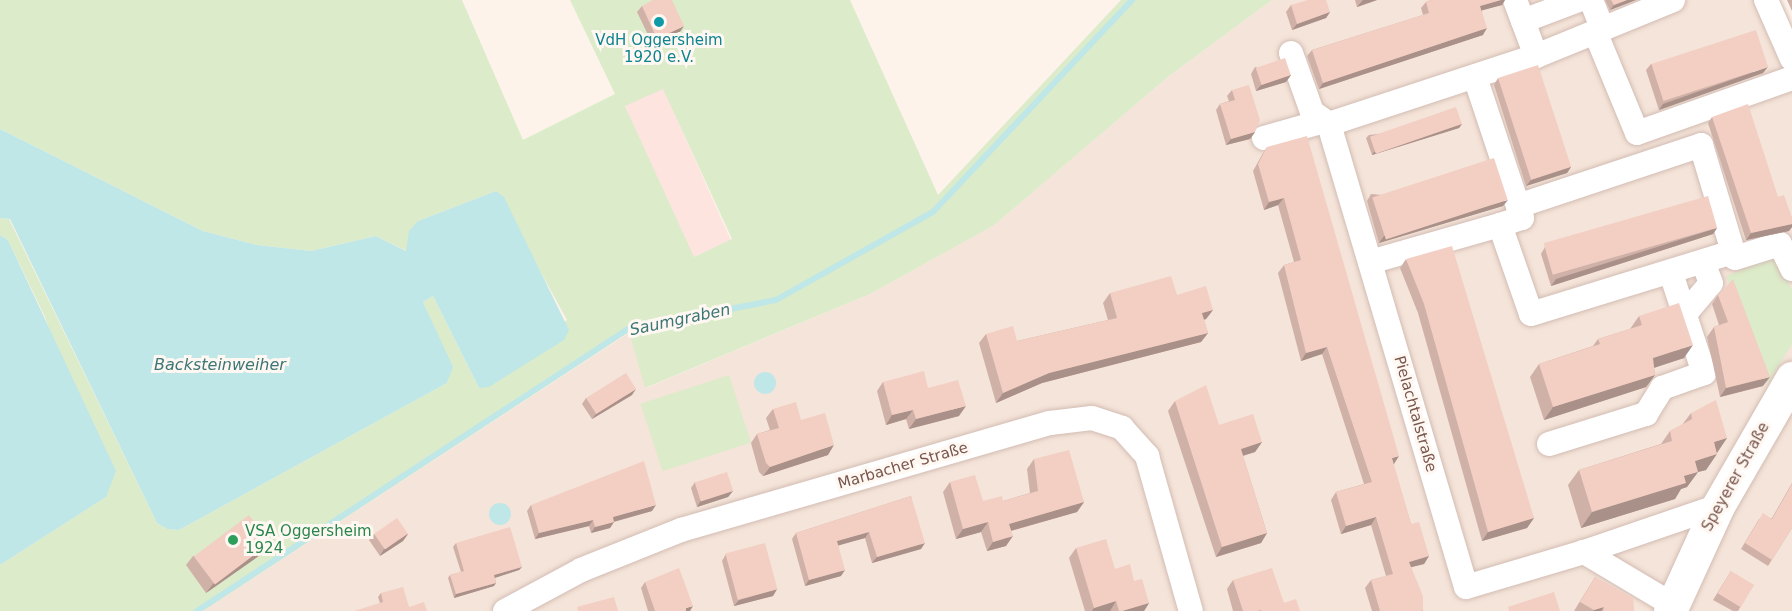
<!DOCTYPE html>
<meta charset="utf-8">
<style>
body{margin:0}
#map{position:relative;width:1792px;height:611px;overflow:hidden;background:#fdf3eb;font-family:"DejaVu Sans",sans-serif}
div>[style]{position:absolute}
.residential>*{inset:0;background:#f5e4d9}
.commercial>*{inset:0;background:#fde4df;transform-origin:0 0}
.green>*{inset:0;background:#dcebc9;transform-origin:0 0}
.water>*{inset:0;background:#bfe7e7}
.round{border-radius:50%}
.stream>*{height:6px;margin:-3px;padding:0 3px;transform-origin:3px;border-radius:3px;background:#bfe7e7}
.roads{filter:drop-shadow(0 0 2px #d2bcb3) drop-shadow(0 0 2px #d2bcb3)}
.street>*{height:24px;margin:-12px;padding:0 12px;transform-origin:12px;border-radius:12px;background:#fff}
.secondary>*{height:33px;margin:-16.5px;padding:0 16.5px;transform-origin:16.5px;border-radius:16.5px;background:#fff}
.wall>*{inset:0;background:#d0b1a8}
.shaded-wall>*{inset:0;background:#a99088}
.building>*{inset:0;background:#f2cec3;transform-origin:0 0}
.dots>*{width:16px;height:16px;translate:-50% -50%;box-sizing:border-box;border:3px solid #fff8f2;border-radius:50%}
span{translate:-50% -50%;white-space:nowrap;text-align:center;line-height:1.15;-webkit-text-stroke:6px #fff8f2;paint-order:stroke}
.culture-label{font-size:15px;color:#0d838f}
.street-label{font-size:15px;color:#79564d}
.leisure-label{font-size:15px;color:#27864d}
.left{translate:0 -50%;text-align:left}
.water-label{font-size:16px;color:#3c7676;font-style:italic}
</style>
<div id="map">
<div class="residential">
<i style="clip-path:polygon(1272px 0,1777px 0,1792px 33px,1792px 611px,203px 611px,630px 332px,646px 388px,870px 294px,993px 226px,1169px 76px)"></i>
</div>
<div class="commercial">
<i style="left:663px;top:88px;width:167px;height:42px;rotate:66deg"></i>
</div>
<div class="green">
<i style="clip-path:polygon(evenodd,0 0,462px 0,523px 140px,615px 94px,570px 0,850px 0,938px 195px,1121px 0,1272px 0,1169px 76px,993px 226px,870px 294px,645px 388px,629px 332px,203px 611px,0 611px,0 565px,106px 497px,45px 317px,8px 240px,0 235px,0 218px,9px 219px,157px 523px,167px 529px,179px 530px,447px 383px,452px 367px,423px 302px,433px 296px,479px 388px,567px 320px,496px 191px,418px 221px,407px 251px,376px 236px,311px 251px,257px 245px,203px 231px,0 129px,0 0,663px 89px,732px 239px,694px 257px,625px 106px,663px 89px)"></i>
<i style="clip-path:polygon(1777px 255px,1792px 290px,1792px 344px,1768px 384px,1726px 276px)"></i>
<i style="left:729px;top:375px;width:71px;height:93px;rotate:72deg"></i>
</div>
<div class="water">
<i style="clip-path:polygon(0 129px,203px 231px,257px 245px,311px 251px,376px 236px,406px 251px,409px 231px,418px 221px,496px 191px,504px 197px,569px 330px,564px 340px,489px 387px,479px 388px,433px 296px,423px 302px,453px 367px,447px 383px,179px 530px,167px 529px,157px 523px,10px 219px,0 218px)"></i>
<i style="clip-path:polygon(0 235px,8px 240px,116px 471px,106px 497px,0 565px)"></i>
<i class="round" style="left:754px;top:372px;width:22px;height:22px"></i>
<i class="round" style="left:489px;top:503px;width:22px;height:22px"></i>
</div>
<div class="stream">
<i style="left:197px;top:611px;width:515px;rotate:-33.2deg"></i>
<i style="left:628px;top:329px;width:151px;rotate:-11.1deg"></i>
<i style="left:776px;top:300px;width:180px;rotate:-29.3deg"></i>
<i style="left:933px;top:212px;width:291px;rotate:-46.8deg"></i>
</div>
<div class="roads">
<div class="street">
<i style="left:1515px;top:0;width:60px;rotate:69.4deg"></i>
<i style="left:1591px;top:0;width:32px;rotate:68deg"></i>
<i style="left:1766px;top:0;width:64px;rotate:66.2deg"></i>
<i style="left:1523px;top:21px;width:60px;rotate:-20.6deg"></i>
<i style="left:1596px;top:34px;width:107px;rotate:67.5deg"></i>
<i style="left:1637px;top:133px;width:164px;rotate:-19.5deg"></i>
<i style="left:1291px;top:53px;width:63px;rotate:70.4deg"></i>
<i style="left:1312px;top:112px;width:21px;rotate:35deg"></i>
<i style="left:1475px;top:77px;width:136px;rotate:71.6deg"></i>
<i style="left:1264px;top:138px;width:62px;rotate:-15.8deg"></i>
<i style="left:1500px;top:225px;width:23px;rotate:-18deg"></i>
<i style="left:1522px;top:218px;width:13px;rotate:-108deg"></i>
<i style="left:1518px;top:206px;width:193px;rotate:-18.4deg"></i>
<i style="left:1701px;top:145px;width:112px;rotate:73.3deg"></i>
<i style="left:1370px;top:262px;width:135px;rotate:-15.9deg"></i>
<i style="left:1500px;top:225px;width:94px;rotate:70.8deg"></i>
<i style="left:1531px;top:314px;width:211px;rotate:-17.1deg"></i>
<i style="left:1733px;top:252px;width:6px;rotate:72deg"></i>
<i style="left:1735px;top:258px;width:47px;rotate:-17.3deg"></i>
<i style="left:1780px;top:244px;width:28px;rotate:64deg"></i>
<i style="left:1685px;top:314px;width:40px;rotate:-50deg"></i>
<i style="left:1711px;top:283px;width:22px;rotate:-111deg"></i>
<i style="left:1549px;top:444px;width:102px;rotate:-17.2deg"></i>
<i style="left:1646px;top:414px;width:31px;rotate:-58deg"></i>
<i style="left:1662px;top:388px;width:45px;rotate:-19.7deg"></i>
<i style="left:1704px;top:373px;width:105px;rotate:-108.3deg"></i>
<i style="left:1584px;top:552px;width:142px;rotate:-18.9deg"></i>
<i style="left:1673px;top:605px;width:104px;rotate:-149.2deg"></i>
<i style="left:1584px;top:552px;width:123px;rotate:163.5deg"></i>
<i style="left:1466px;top:587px;width:483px;rotate:-106.5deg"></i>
<i style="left:1329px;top:124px;width:218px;rotate:-18.2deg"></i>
<i style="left:1536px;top:56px;width:148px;rotate:-22.2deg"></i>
<i style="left:505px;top:611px;width:86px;rotate:-28.3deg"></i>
<i style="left:581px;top:570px;width:108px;rotate:-21.8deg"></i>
<i style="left:681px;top:530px;width:384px;rotate:-16.2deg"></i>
<i style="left:1050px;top:423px;width:42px;rotate:-6.8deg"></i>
<i style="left:1092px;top:418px;width:32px;rotate:18deg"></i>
<i style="left:1122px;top:428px;width:38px;rotate:48deg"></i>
<i style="left:1147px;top:456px;width:161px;rotate:74.2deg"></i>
</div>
<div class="secondary">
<i style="left:1670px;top:611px;width:115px;rotate:-65.4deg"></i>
<i style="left:1718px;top:506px;width:148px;rotate:-60deg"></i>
</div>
</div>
<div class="wall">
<i style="clip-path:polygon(1355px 0,1377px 0,1357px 7px)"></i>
<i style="clip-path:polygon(1431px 0,1505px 0,1502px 5px,1482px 10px,1483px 35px,1319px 89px,1307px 56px,1312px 50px,1423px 15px,1421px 8px,1426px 2px)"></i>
<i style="clip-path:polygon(1605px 0,1636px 0,1610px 10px)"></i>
<i style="clip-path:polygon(1787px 0,1792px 0,1792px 11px)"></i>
<i style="clip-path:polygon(1291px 5px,1330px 12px,1326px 18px,1292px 30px,1286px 12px)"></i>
<i style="clip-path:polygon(642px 6px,680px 32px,653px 45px,637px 12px)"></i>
<i style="clip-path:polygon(1651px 64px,1763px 73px,1659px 110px,1646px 70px)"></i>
<i style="clip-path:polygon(1255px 67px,1291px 75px,1286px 82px,1256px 91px,1251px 74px)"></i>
<i style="clip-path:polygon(1498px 78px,1571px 167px,1567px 173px,1526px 186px,1494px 85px)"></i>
<i style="clip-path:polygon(1232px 90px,1255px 132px,1250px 139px,1226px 145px,1216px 110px,1220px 104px,1229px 101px,1227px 96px)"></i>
<i style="clip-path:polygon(1712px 117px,1778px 197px,1792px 218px,1792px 227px,1789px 231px,1746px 240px,1708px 123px)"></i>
<i style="clip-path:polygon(1462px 124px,1459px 128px,1372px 155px,1366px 138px,1369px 135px)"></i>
<i style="clip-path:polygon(1267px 147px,1394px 464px,1393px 464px,1411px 524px,1429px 556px,1424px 564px,1411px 567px,1423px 611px,1372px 611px,1365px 588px,1371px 580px,1386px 576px,1371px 525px,1341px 534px,1331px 500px,1336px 492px,1364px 484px,1322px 354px,1301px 361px,1278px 273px,1284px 265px,1294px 262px,1278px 205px,1264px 210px,1253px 171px,1262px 155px)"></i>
<i style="clip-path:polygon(1371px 194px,1503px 206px,1379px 243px,1367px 201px)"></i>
<i style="clip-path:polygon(1717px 228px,1713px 234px,1551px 286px,1541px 254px,1545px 247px)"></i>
<i style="clip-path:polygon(1406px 259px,1534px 518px,1527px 528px,1482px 541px,1418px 313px,1400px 268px)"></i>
<i style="clip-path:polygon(1110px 293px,1177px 295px,1213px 310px,1206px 319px,1204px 320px,1208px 333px,1201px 342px,1042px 383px,996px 403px,979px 343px,986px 334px,1017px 341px,1108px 320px,1103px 303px)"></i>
<i style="clip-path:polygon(1718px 295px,1763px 386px,1720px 397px,1707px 337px,1714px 327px,1719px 325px,1712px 304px)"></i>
<i style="clip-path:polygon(1639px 316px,1684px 358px,1654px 368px,1655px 375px,1646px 387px,1544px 420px,1530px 377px,1539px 364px,1593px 346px,1598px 339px,1630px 329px)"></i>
<i style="clip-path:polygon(883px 382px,928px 388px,959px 416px,909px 429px,906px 419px,886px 425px,877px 391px)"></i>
<i style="clip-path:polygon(632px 395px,592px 419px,582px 404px,586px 398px)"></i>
<i style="clip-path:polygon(1175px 401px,1219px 425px,1262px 442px,1255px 452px,1243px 456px,1267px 533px,1261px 543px,1216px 557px,1168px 411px)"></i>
<i style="clip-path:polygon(773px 409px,801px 420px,828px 455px,763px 476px,759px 472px,751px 443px,757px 434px,770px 430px,766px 418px)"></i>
<i style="clip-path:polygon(1691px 413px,1727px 438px,1706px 470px,1698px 472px,1687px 487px,1681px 489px,1675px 499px,1581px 528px,1568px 485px,1579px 470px,1661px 444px,1670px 431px,1682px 425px)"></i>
<i style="clip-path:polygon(1034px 459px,1084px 502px,1077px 512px,1011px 531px,1006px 546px,987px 551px,981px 532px,956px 539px,943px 492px,950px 482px,983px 501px,1003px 501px,1030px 493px,1027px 469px)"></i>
<i style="clip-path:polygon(695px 482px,733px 491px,728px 497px,697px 507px,691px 488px)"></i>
<i style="clip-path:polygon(1792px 483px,1792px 528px,1768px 566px,1741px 549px,1759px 519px,1772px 518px)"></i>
<i style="clip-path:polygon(911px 496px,921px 549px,872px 563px,865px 538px,838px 545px,841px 576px,805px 586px,792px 539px,796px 533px)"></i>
<i style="clip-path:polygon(531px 505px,652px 511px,614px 522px,610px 528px,591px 533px,589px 526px,535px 539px,527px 511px)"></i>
<i style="clip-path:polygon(374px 534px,408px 534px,403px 541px,380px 556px,369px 540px)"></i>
<i style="clip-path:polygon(456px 543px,522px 567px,519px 570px,495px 578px,496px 583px,494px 586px,454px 598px,448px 578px,450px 575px,461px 572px,453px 547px)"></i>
<i style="clip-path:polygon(1076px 548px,1115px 569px,1134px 581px,1149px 603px,1144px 611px,1085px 611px,1069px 558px)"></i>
<i style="clip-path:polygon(263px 553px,206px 593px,186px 565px,193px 556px)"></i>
<i style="clip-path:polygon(726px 554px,777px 589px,773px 596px,734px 606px,722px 561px)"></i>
<i style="clip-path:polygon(1731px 571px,1741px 606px,1738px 611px,1733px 611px,1713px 600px)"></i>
<i style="clip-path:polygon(1595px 577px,1634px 611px,1574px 611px)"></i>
<i style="clip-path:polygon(1233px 580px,1284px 603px,1300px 611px,1233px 611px,1227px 589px)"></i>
<i style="clip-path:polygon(645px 582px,690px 611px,648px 611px,641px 588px)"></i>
<i style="clip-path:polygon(381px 593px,409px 607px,380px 603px,378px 597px)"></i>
</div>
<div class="shaded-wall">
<i style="clip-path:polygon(1363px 0,1377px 0,1357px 7px,1362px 1px)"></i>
<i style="clip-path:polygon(1501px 0,1505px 0,1502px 5px,1476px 12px,1480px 6px)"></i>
<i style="clip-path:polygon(1627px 0,1636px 0,1610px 10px,1614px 5px)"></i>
<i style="clip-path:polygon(1330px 12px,1326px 18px,1292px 30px,1297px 24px)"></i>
<i style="clip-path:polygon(684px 26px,680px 32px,653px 45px,657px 39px)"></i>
<i style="clip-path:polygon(1487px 28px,1483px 35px,1319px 89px,1323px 83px)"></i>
<i style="clip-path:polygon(1768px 67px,1763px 73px,1659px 110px,1663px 104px)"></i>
<i style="clip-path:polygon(1291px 75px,1286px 82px,1256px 91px,1261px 85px)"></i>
<i style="clip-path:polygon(1462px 124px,1459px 128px,1372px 155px,1374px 152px)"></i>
<i style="clip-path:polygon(1255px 132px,1250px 139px,1226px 145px,1231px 139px)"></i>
<i style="clip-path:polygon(1571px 167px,1567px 173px,1526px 186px,1531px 180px)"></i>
<i style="clip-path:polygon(1284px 198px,1278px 205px,1264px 210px,1269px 202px)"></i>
<i style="clip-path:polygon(1508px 200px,1503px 206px,1379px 243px,1384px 236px)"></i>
<i style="clip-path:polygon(1792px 224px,1792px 227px,1789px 231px,1746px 240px,1751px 233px)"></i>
<i style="clip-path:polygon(1717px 228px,1713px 234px,1551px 286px,1556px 279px)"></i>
<i style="clip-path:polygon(1213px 310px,1206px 319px,1195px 322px,1202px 313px)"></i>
<i style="clip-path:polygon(1208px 333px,1201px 342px,1042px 383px,996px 403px,1003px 393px,1049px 373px)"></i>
<i style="clip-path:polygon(1693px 345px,1684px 358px,1644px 371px,1653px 358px)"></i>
<i style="clip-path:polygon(1327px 347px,1322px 354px,1301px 361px,1306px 353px)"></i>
<i style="clip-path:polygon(1655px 375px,1646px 387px,1544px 420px,1553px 407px)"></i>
<i style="clip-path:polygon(1770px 377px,1763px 386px,1720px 397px,1726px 388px)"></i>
<i style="clip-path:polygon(636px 389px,632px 395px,592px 419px,596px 414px)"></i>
<i style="clip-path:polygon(966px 406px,959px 416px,909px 429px,916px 419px)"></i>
<i style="clip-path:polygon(913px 410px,906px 419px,886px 425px,892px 415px)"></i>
<i style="clip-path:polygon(1727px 438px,1716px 454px,1714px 442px)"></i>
<i style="clip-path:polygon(1262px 442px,1255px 452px,1235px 458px,1241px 449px)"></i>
<i style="clip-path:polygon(834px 445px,828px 455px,763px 476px,770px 467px)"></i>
<i style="clip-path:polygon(1717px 454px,1706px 470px,1698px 472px,1687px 487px,1681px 489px,1675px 499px,1581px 528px,1592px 512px,1695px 461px)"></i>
<i style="clip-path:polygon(1399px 456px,1394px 464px,1386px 466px,1392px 458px)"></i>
<i style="clip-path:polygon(733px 491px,728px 497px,697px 507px,701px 500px)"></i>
<i style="clip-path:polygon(1084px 502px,1077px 512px,1003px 533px,1009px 524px)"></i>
<i style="clip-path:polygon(656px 505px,652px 511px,609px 523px,613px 517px)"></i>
<i style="clip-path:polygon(1376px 517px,1371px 525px,1341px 534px,1346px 526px)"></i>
<i style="clip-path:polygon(1534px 518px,1527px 528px,1482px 541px,1488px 532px)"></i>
<i style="clip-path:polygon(593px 520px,589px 526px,535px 539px,539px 533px)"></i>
<i style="clip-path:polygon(614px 522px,610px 528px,591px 533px,595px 527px)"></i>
<i style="clip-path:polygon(988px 522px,981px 532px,956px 539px,963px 529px)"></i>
<i style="clip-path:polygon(869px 532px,865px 538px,833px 547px,837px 541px)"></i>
<i style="clip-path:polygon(1267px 533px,1261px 543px,1216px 557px,1222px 547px)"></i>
<i style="clip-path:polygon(408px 534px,403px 541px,380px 556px,384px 549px)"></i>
<i style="clip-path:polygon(1013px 536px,1006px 546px,987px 551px,993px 542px)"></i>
<i style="clip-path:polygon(270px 543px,263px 553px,206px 593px,213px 584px)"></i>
<i style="clip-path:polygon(925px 543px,921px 549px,872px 563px,877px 557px)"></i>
<i style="clip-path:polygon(1429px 556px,1424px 564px,1404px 569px,1409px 562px)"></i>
<i style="clip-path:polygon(522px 567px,519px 570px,491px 579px,494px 575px)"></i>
<i style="clip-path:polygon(845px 570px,841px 576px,805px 586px,809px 580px)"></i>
<i style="clip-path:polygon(496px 583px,494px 586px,454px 598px,456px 594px)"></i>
<i style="clip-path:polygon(777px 589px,773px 596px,734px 606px,739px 600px)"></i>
<i style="clip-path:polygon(1116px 601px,1110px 611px,1092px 611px,1094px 608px)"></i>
<i style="clip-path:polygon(1149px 603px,1144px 611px,1122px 611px)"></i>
<i style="clip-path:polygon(693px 606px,690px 611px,684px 611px,686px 608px)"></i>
<i style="clip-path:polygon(1604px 607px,1601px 611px,1593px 611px,1594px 610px)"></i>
</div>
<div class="building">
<i style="clip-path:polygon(653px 0,672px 0,684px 26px,657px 39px,642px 6px)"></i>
<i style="clip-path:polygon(1308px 0,1326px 0,1330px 12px,1297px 24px,1291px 5px)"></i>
<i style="clip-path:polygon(1431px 0,1501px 0,1480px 6px,1487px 28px,1323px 83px,1312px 50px,1429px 13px,1426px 2px)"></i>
<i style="clip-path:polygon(1611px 0,1627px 0,1614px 5px)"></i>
<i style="left:1756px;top:30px;width:39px;height:110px;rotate:72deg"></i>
<i style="left:1285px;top:58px;width:18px;height:31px;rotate:71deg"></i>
<i style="left:1538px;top:65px;width:107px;height:42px;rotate:72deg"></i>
<i style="clip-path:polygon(1249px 85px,1260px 120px,1255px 132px,1231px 139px,1220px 104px,1235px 100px,1232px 90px)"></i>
<i style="clip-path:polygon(1748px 104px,1778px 197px,1784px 195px,1792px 218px,1792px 224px,1751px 233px,1712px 117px)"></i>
<i style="left:1456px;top:107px;width:18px;height:91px;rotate:71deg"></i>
<i style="clip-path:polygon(1307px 136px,1399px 456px,1392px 458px,1411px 524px,1419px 522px,1429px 556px,1409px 562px,1423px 596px,1423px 610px,1421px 611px,1380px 611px,1371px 580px,1393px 574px,1376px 517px,1346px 526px,1336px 492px,1372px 482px,1327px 347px,1306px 353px,1284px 265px,1301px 260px,1284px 198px,1269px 202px,1258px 164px,1267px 147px)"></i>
<i style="left:1494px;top:158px;width:44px;height:128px;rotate:72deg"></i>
<i style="left:1708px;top:196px;width:33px;height:171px;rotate:74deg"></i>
<i style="clip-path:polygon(1452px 246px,1534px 518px,1488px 532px,1424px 304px,1406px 259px)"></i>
<i style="clip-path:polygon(1171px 276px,1177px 295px,1206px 286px,1213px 310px,1202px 313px,1208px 333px,1049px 373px,1003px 393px,986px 334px,1013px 326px,1017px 341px,1117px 318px,1110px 293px)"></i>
<i style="clip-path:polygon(1733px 279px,1770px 377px,1726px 388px,1714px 327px,1728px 322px,1718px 295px)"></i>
<i style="clip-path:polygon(1679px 303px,1693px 345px,1653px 358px,1655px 375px,1553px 407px,1539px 364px,1600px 344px,1598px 339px,1642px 325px,1639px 316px)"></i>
<i style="clip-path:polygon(924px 371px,928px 388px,958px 380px,966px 406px,916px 419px,913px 410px,892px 415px,883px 382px)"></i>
<i style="left:626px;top:373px;width:19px;height:47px;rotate:58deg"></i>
<i style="clip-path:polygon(1206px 385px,1219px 425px,1253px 414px,1262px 442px,1241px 449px,1267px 533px,1222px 547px,1175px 401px)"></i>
<i style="clip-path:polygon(1716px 400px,1727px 438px,1714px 442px,1717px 454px,1695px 461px,1698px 472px,1684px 476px,1686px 483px,1592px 512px,1579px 470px,1672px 441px,1670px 431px,1692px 419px,1691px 413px)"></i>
<i style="clip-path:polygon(796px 402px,801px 420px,825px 413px,834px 445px,770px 467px,766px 463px,757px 434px,779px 428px,773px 409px)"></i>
<i style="clip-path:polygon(1069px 450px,1084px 502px,1009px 524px,1013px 536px,993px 542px,988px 522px,963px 529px,950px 482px,975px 475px,983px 501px,1002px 496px,1003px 501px,1038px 491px,1034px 459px)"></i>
<i style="clip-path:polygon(644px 461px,656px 505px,613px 517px,614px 522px,595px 527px,593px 520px,539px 533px,531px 505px)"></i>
<i style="left:727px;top:472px;width:20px;height:34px;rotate:72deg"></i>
<i style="clip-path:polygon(1792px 484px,1792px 528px,1772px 560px,1745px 543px,1763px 513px,1772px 519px)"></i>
<i style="clip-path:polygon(911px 496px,925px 543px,877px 557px,869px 532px,837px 541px,845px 570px,809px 580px,796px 533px)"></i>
<i style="left:249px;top:515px;width:35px;height:69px;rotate:53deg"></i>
<i style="left:397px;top:518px;width:19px;height:28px;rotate:55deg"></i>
<i style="clip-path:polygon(510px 527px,522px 567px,494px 575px,496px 583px,456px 594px,450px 575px,464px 571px,456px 543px)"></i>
<i style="clip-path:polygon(1106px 539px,1115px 569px,1130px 564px,1134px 581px,1142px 579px,1149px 603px,1122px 611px,1119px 611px,1116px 601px,1094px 608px,1076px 548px)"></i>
<i style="left:765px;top:543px;width:48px;height:41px;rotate:75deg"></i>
<i style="clip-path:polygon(679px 568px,693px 606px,686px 608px,686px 611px,655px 611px,645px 582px)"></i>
<i style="clip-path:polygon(1272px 568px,1284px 603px,1296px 599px,1300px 611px,1261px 611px,1261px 610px,1257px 611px,1243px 611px,1233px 580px)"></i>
<i style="left:1731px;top:571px;width:27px;height:26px;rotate:31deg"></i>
<i style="clip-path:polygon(1595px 577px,1633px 598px,1634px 609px,1634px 611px,1603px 611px,1604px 607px,1594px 610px,1580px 602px)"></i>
<i style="clip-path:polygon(403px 587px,409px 607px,424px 602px,427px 611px,354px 611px,383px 602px,381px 593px)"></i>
<i style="clip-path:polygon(1554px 592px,1560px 611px,1509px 611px,1508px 607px)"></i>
<i style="clip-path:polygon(614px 597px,618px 611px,578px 611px,577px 607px)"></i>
</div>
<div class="dots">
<i style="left:659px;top:22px;background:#0f9aa8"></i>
<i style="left:233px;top:540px;background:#2e9e5b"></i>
</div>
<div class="culture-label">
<span style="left:659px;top:49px">VdH Oggersheim<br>1920 e.V.</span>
</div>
<div class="street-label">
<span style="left:1415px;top:414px;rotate:74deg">Pielachtalstraße</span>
<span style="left:903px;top:466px;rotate:-16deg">Marbacher Straße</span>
<span style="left:1736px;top:477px;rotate:-61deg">Speyerer Straße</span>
</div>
<div class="leisure-label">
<span class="left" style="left:245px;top:540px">VSA Oggersheim<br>1924</span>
</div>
<div class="water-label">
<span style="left:680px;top:320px;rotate:-12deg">Saumgraben</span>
<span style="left:220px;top:365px">Backsteinweiher</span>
</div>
</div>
